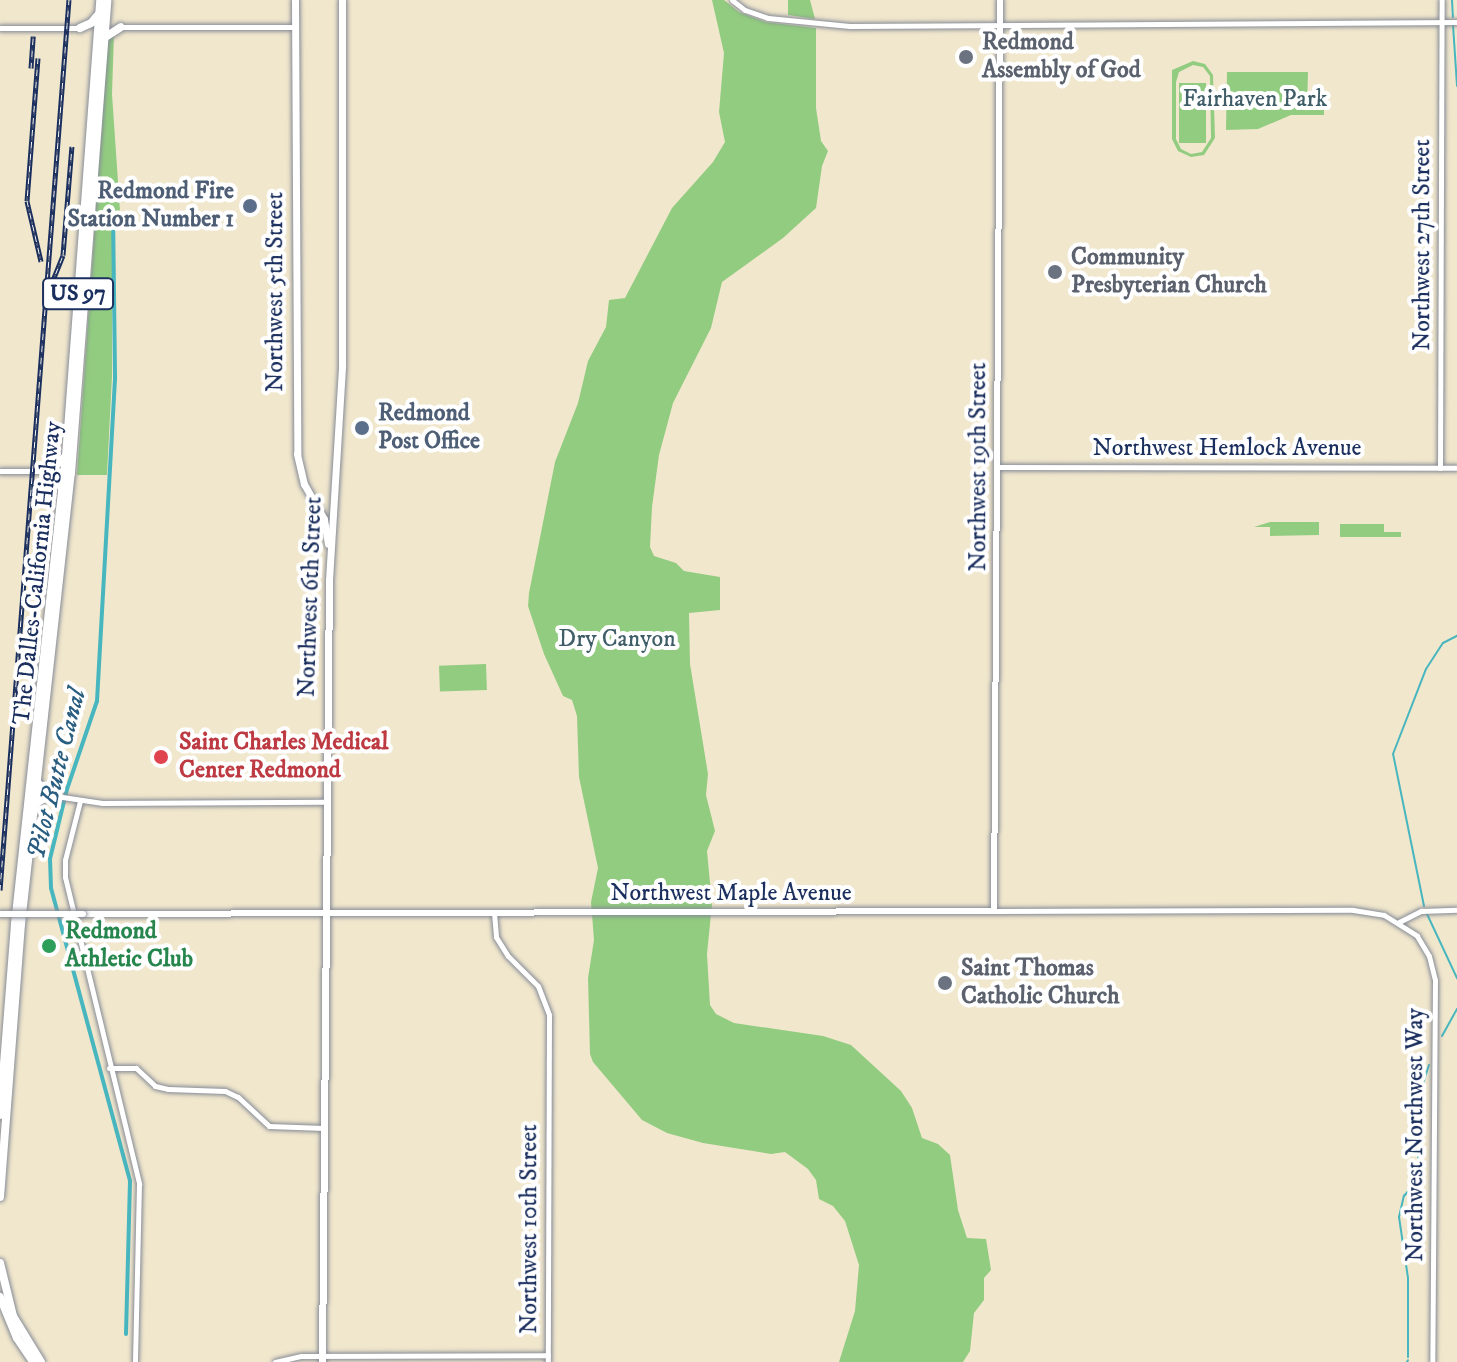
<!DOCTYPE html>
<style>
body{margin:0}
#map{position:relative;width:1457px;height:1362px;overflow:hidden;background:#f1e7cd;font-family:"IM FELL DW Pica",serif}
div>[style]{position:absolute}
.green>*{inset:0;background:#92cc80;transform-origin:0 0}
.stream>*{height:2px;margin:-1px;padding:0 1px;transform-origin:1px;border-radius:1px;background:#47b6bf}
.canal>*{height:4px;margin:-2px;padding:0 2px;transform-origin:2px;border-radius:2px;background:#47b6bf}
.roads{filter:drop-shadow(0 0 2px #868b96) drop-shadow(0 0 2px #868b96)}
.tertiary>*{height:5px;margin:-2.5px;padding:0 2.5px;transform-origin:2.5px;border-radius:2.5px;background:#fff}
.secondary>*{height:6px;margin:-3px;padding:0 3px;transform-origin:3px;border-radius:3px;background:#fff}
.primary>*{height:7px;margin:-3.5px;padding:0 3.5px;transform-origin:3.5px;border-radius:3.5px;background:#fff}
.trunk>*{height:8px;margin:-4px;padding:0 4px;transform-origin:4px;border-radius:4px;background:#fff}
.rail>*{height:5px;margin-top:-2.5px;transform-origin:0;background:repeating-linear-gradient(90deg,#fff 0 6px,#1b2f5e 0 12px);box-sizing:border-box;border-block:2px solid #1b2f5e}
.bridges{filter:drop-shadow(0 0 2px #868b96) drop-shadow(0 0 2px #868b96)}
.secondary-bridge>*{height:6px;margin:-3px;padding:0 3px;transform-origin:3px;border-radius:3px;background:#fff}
.dots>*{width:22px;height:22px;translate:-50% -50%;box-sizing:border-box;border:4px solid #fff;border-radius:50%}
span{translate:-50% -50%;white-space:nowrap;text-align:center;line-height:1.15;-webkit-text-stroke:8px #fff;paint-order:stroke}
.shield-label span{padding:2px 6px;background:#fff;border:2px solid;border-radius:6px;-webkit-text-stroke-width:0}
.shield-label{font-size:22px;color:#1b2f5e;font-weight:700}
.worship-label{font-size:24px;color:#5b616d;font-weight:700}
.left{translate:0 -50%;text-align:left}
.park-label{font-size:24px;color:#3f5e68}
.service-label{font-size:24px;color:#4e5e75;font-weight:700}
.right{translate:-100% -50%;text-align:right}
.street-label{font-size:24px;color:#1b2f5e}
.health-label{font-size:24px;color:#be3a42;font-weight:700}
.leisure-label{font-size:24px;color:#27864d;font-weight:700}
.water-label{font-size:26px;color:#2a5e80;font-style:italic}
</style>
<div id="map">
<div class="green">
<i style="clip-path:polygon(712px 0,724px 0,739px 12px,765px 22px,816px 28px,816px 108px,821px 141px,828px 151px,822px 166px,816px 208px,783px 238px,722px 282px,711px 328px,673px 403px,659px 455px,652px 507px,650px 547px,654px 556px,676px 563px,684px 571px,720px 577px,720px 610px,689px 613px,690px 664px,708px 774px,706px 795px,715px 831px,707px 851px,712px 904px,707px 954px,710px 1005px,716px 1014px,734px 1023px,823px 1036px,851px 1045px,901px 1091px,912px 1108px,922px 1138px,938px 1144px,950px 1155px,958px 1210px,967px 1238px,986px 1239px,991px 1270px,984px 1278px,984px 1300px,974px 1313px,970px 1351px,963px 1362px,839px 1362px,855px 1311px,859px 1265px,845px 1221px,833px 1206px,819px 1199px,816px 1180px,808px 1169px,785px 1152px,771px 1154px,703px 1143px,667px 1133px,642px 1120px,593px 1062px,590px 1054px,588px 978px,594px 940px,591px 902px,598px 868px,579px 777px,577px 716px,572px 700px,563px 696px,544px 654px,528px 606px,529px 593px,555px 462px,578px 403px,588px 361px,606px 327px,609px 300px,625px 298px,672px 208px,713px 162px,725px 142px,719px 112px,724px 53px)"></i>
<i style="clip-path:polygon(788px 0,810px 0,815px 19px,788px 15px)"></i>
<i style="clip-path:polygon(114px 33px,112px 94px,120px 211px,112px 212px,112px 376px,107px 475px,77px 475px,108px 40px)"></i>
<i style="clip-path:polygon(evenodd,1193px 61px,1205px 64px,1213px 75px,1215px 138px,1204px 155px,1191px 157px,1178px 151px,1172px 139px,1172px 70px,1193px 61px,1193px 65px,1203px 67px,1210px 76px,1211px 138px,1202px 152px,1191px 154px,1181px 149px,1176px 139px,1176px 82px,1179px 72px,1193px 65px)"></i>
<i style="clip-path:polygon(1227px 72px,1308px 72px,1307px 109px,1324px 110px,1324px 115px,1291px 115px,1258px 129px,1226px 130px)"></i>
<i style="left:1179px;top:83px;width:27px;height:60px"></i>
<i style="clip-path:polygon(1270px 522px,1319px 522px,1319px 535px,1270px 536px,1270px 527px,1254px 527px)"></i>
<i style="clip-path:polygon(1340px 524px,1384px 524px,1384px 532px,1401px 532px,1401px 537px,1340px 537px)"></i>
<i style="left:486px;top:664px;width:26px;height:47px;rotate:88deg"></i>
</div>
<div class="stream">
<i style="left:1452px;top:0;width:17px;rotate:87deg"></i>
<i style="left:1453px;top:25px;width:61px;rotate:86.2deg"></i>
<i style="left:1424px;top:906px;width:155px;rotate:-101.5deg"></i>
<i style="left:1393px;top:754px;width:91px;rotate:-68.8deg"></i>
<i style="left:1426px;top:669px;width:31px;rotate:-57deg"></i>
<i style="left:1443px;top:643px;width:16px;rotate:-27deg"></i>
<i style="left:1427px;top:914px;width:71px;rotate:64.9deg"></i>
<i style="left:1442px;top:1036px;width:31px;rotate:-61deg"></i>
<i style="left:1408px;top:1357px;width:79px;rotate:-90deg"></i>
<i style="left:1408px;top:1278px;width:62px;rotate:-98.4deg"></i>
<i style="left:1399px;top:1217px;width:22px;rotate:-77deg"></i>
<i style="left:1404px;top:1196px;width:18px;rotate:-49deg"></i>
<i style="left:1416px;top:1182px;width:16px;rotate:-76deg"></i>
<i style="left:1420px;top:1166px;width:47px;rotate:-101.1deg"></i>
<i style="left:1411px;top:1120px;width:58px;rotate:-71.9deg"></i>
<i style="left:1407px;top:1362px;width:2px;rotate:-63deg"></i>
</div>
<div class="canal">
<i style="left:113px;top:211px;width:168px;rotate:89.3deg"></i>
<i style="left:115px;top:379px;width:323px;rotate:93.2deg"></i>
<i style="left:97px;top:701px;width:93px;rotate:108.8deg"></i>
<i style="left:67px;top:789px;width:72px;rotate:103.7deg"></i>
<i style="left:50px;top:859px;width:29px;rotate:88deg"></i>
<i style="left:51px;top:888px;width:303px;rotate:74.9deg"></i>
<i style="left:130px;top:1181px;width:153px;rotate:91.5deg"></i>
</div>
<div class="roads">
<div class="tertiary">
<i style="left:732px;top:0;width:16px;rotate:38deg"></i>
<i style="left:745px;top:10px;width:24px;rotate:19deg"></i>
<i style="left:768px;top:18px;width:82px;rotate:5.6deg"></i>
<i style="left:850px;top:26px;width:607px;rotate:-0.38deg"></i>
<i style="left:122px;top:27px;width:173px"></i>
<i style="left:0;top:28px;width:80px"></i>
<i style="left:997px;top:467px;width:460px;rotate:0.1deg"></i>
<i style="left:1440px;top:468px;width:468px;rotate:-89.8deg"></i>
<i style="left:0;top:471px;width:49px"></i>
<i style="left:49px;top:795px;width:54px;rotate:8.6deg"></i>
<i style="left:102px;top:803px;width:224px;rotate:-0.3deg"></i>
<i style="left:80px;top:801px;width:61px;rotate:104.3deg"></i>
<i style="left:65px;top:860px;width:17px;rotate:90deg"></i>
<i style="left:65px;top:877px;width:316px;rotate:76.4deg"></i>
<i style="left:139px;top:1184px;width:178px;rotate:91.3deg"></i>
<i style="left:994px;top:911px;width:359px;rotate:-0.2deg"></i>
<i style="left:1353px;top:910px;width:31px;rotate:9deg"></i>
<i style="left:1384px;top:915px;width:39px;rotate:32deg"></i>
<i style="left:1417px;top:936px;width:23px;rotate:59deg"></i>
<i style="left:1429px;top:956px;width:25px;rotate:76deg"></i>
<i style="left:1435px;top:980px;width:382px;rotate:90.4deg"></i>
<i style="left:494px;top:913px;width:24px;rotate:85deg"></i>
<i style="left:496px;top:937px;width:22px;rotate:58deg"></i>
<i style="left:508px;top:956px;width:42px;rotate:45deg"></i>
<i style="left:538px;top:986px;width:31px;rotate:69deg"></i>
<i style="left:549px;top:1015px;width:347px;rotate:90.2deg"></i>
<i style="left:1399px;top:922px;width:25px;rotate:-27deg"></i>
<i style="left:1421px;top:911px;width:36px;rotate:-2deg"></i>
<i style="left:109px;top:1068px;width:27px"></i>
<i style="left:136px;top:1068px;width:26px;rotate:43deg"></i>
<i style="left:155px;top:1086px;width:13px;rotate:13deg"></i>
<i style="left:168px;top:1089px;width:57px;rotate:2deg"></i>
<i style="left:225px;top:1091px;width:14px;rotate:25deg"></i>
<i style="left:238px;top:1097px;width:42px;rotate:43.1deg"></i>
<i style="left:269px;top:1126px;width:55px;rotate:2.1deg"></i>
<i style="left:275px;top:1362px;width:27px;rotate:-13deg"></i>
<i style="left:301px;top:1356px;width:247px;rotate:-0.2deg"></i>
</div>
<div class="secondary">
<i style="left:83px;top:914px;width:911px;rotate:-0.19deg"></i>
<i style="left:994px;top:911px;width:911px;rotate:-89.62deg"></i>
</div>
<div class="primary">
<i style="left:295px;top:0;width:454px;rotate:89.7deg"></i>
<i style="left:297px;top:454px;width:31px;rotate:77deg"></i>
<i style="left:304px;top:484px;width:40px;rotate:60.3deg"></i>
<i style="left:324px;top:519px;width:25px;rotate:81deg"></i>
<i style="left:322px;top:1362px;width:782px;rotate:-89.49deg"></i>
<i style="left:329px;top:580px;width:215px;rotate:-86.5deg"></i>
<i style="left:342px;top:365px;width:365px;rotate:-90deg"></i>
</div>
<div class="trunk">
<i style="left:80px;top:28px;width:12px;rotate:-24deg"></i>
<i style="left:91px;top:23px;width:11px;rotate:-49deg"></i>
<i style="left:104px;top:38px;width:20px;rotate:-33deg"></i>
<i style="left:61px;top:487px;width:10px;rotate:-101deg"></i>
<i style="left:59px;top:477px;width:12px;rotate:-149deg"></i>
<i style="left:49px;top:471px;width:20px;rotate:-41deg"></i>
<i style="left:34px;top:805px;width:18px;rotate:-34deg"></i>
<i style="left:49px;top:795px;width:18px;rotate:-133deg"></i>
<i style="left:0;top:1115px;width:192px;rotate:-85.5deg"></i>
<i style="left:15px;top:924px;width:471px;rotate:-83.8deg"></i>
<i style="left:66px;top:456px;width:457px;rotate:-85.7deg"></i>
<i style="left:0;top:1197px;width:274px;rotate:-85.6deg"></i>
<i style="left:21px;top:924px;width:454px;rotate:-83.7deg"></i>
<i style="left:71px;top:473px;width:474px;rotate:-85.6deg"></i>
<i style="left:0;top:1263px;width:55px;rotate:76.2deg"></i>
<i style="left:13px;top:1316px;width:54px;rotate:58.7deg"></i>
<i style="left:0;top:1297px;width:44px;rotate:67.5deg"></i>
<i style="left:17px;top:1338px;width:29px;rotate:56deg"></i>
</div>
</div>
<div class="rail">
<i style="left:38px;top:58px;width:143px;rotate:94.4deg"></i>
<i style="left:27px;top:201px;width:62px;rotate:76.9deg"></i>
<i style="left:31px;top:68px;width:32px;rotate:-86deg"></i>
<i style="left:51px;top:285px;width:32px;rotate:-68deg"></i>
<i style="left:63px;top:255px;width:109px;rotate:-85.3deg"></i>
<i style="left:0;top:890px;width:893px;rotate:-85.57deg"></i>
</div>
<div class="bridges">
<div class="secondary-bridge">
<i style="left:0;top:914px;width:83px"></i>
</div>
</div>
<div class="dots">
<i style="left:966px;top:57px;background:#6b7280"></i>
<i style="left:250px;top:206px;background:#5c6f8a"></i>
<i style="left:1055px;top:272px;background:#6b7280"></i>
<i style="left:362px;top:428px;background:#5c6f8a"></i>
<i style="left:161px;top:757px;background:#e0444e"></i>
<i style="left:49px;top:946px;background:#2e9e5b"></i>
<i style="left:945px;top:983px;background:#6b7280"></i>
</div>
<div class="shield-label">
<span style="left:78px;top:294px">US 97</span>
</div>
<div class="worship-label">
<span class="left" style="left:982px;top:57px">Redmond<br>Assembly of God</span>
<span class="left" style="left:1071px;top:272px">Community<br>Presbyterian Church</span>
<span class="left" style="left:961px;top:983px">Saint Thomas<br>Catholic Church</span>
</div>
<div class="park-label">
<span style="left:1255px;top:100px">Fairhaven Park</span>
<span style="left:617px;top:640px">Dry Canyon</span>
</div>
<div class="service-label">
<span class="right" style="left:234px;top:206px">Redmond Fire<br>Station Number 1</span>
<span class="left" style="left:378px;top:428px">Redmond<br>Post Office</span>
</div>
<div class="street-label">
<span style="left:1423px;top:245px;rotate:-90deg">Northwest 27th Street</span>
<span style="left:276px;top:292px;rotate:-90deg">Northwest 5th Street</span>
<span style="left:1227px;top:449px">Northwest Hemlock Avenue</span>
<span style="left:979px;top:467px;rotate:-90deg">Northwest 19th Street</span>
<span style="left:38px;top:573px;rotate:-84deg">The Dalles-California Highway</span>
<span style="left:311px;top:597px;rotate:-88deg">Northwest 6th Street</span>
<span style="left:731px;top:894px">Northwest Maple Avenue</span>
<span style="left:1416px;top:1135px;rotate:-90deg">Northwest Northwest Way</span>
<span style="left:530px;top:1229px;rotate:-90deg">Northwest 10th Street</span>
</div>
<div class="health-label">
<span class="left" style="left:179px;top:757px">Saint Charles Medical<br>Center Redmond</span>
</div>
<div class="leisure-label">
<span class="left" style="left:65px;top:946px">Redmond<br>Athletic Club</span>
</div>
<div class="water-label">
<span style="left:57px;top:774px;rotate:-76deg">Pilot Butte Canal</span>
</div>
</div>
